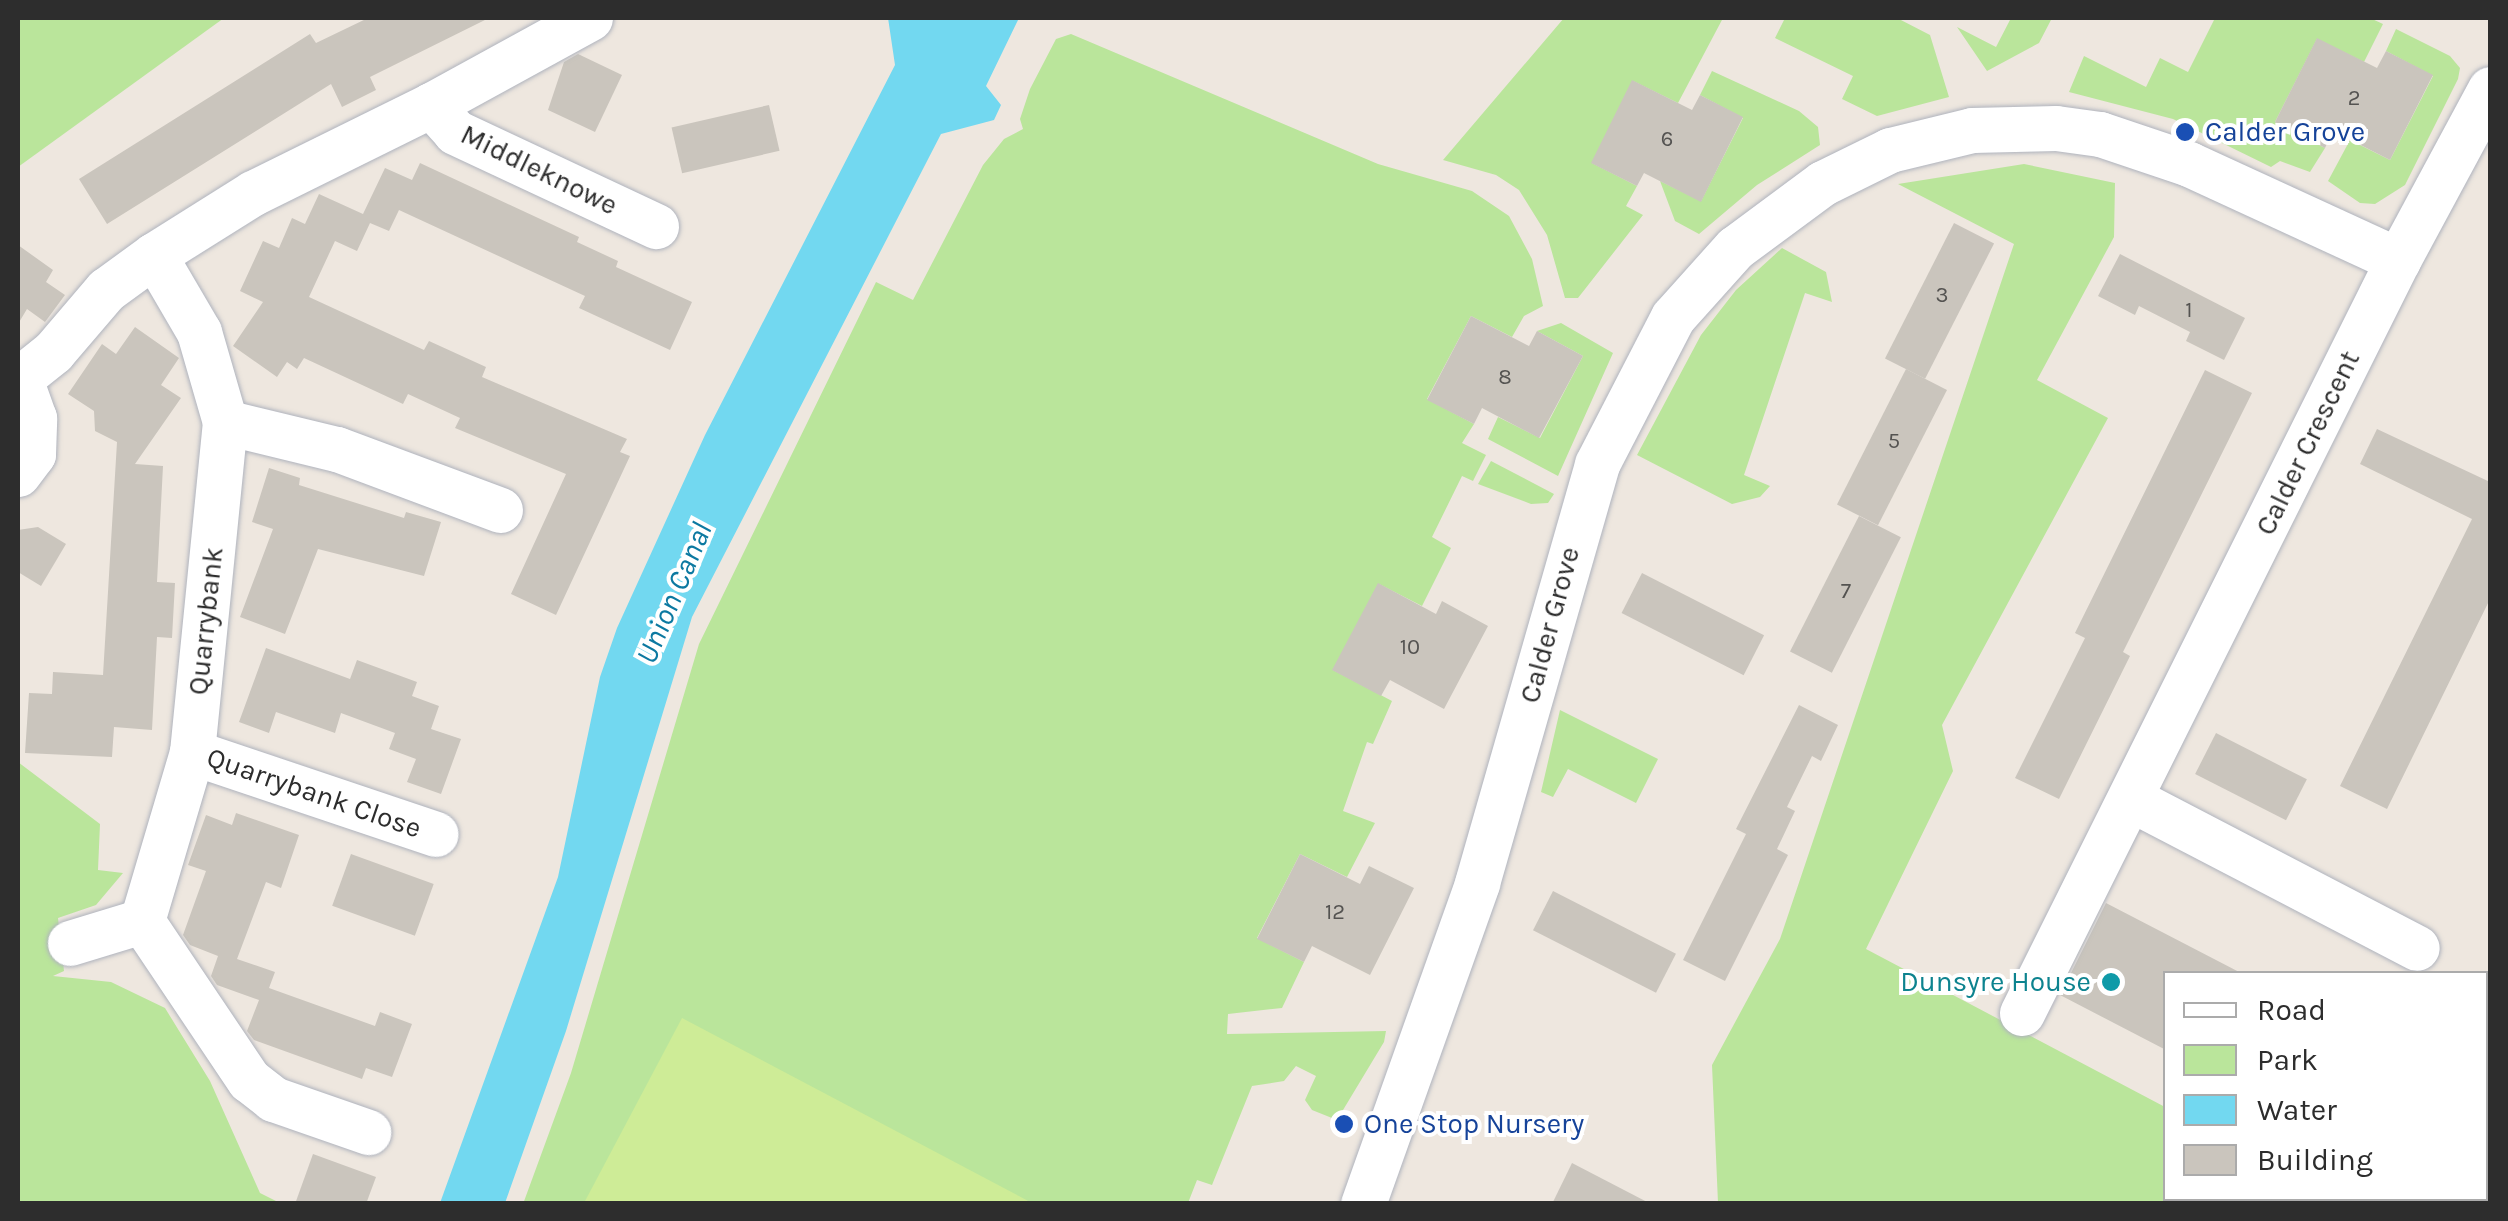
<!DOCTYPE html>
<style>
body{margin:0}
#map{position:relative;width:2508px;height:1221px;overflow:hidden;background:#eee7df;font-family:Karla,sans-serif}
div>[style]{position:absolute}
.green>*{inset:0;background:#bae59b}
.pitch>*{inset:0;background:#ceec97}
.water>*{inset:0;background:#72d8f0}
.building>*{inset:0;background:#cac5bd;transform-origin:0 0}
.roads{filter:drop-shadow(0 0 2px #afb3bd) drop-shadow(0 0 2px #afb3bd)}
.minor>*{height:45px;margin:-22.5px;padding:0 22.5px;transform-origin:22.5px;border-radius:22.5px;background:#fff}
.dots>*{width:28px;height:28px;translate:-50% -50%;box-sizing:border-box;border:5px solid #fff;border-radius:50%}
span{translate:-50% -50%;white-space:nowrap;text-align:center;line-height:1.15;-webkit-text-stroke:8px #fff;paint-order:stroke}
.number-label{font-size:22px;color:#545351}
.number-label span{-webkit-text-stroke-width:0}
.transit-label{font-size:28px;color:#164399}
.left{translate:0 -50%;text-align:left}
.street-label{font-size:28px;color:#2d2d2d}
.culture-label{font-size:28px;color:#0d838f}
.right{translate:-100% -50%;text-align:right}
.water-label{font-size:30px;color:#0c79a1;font-style:italic}
.frame{position:absolute;inset:0;border:20px solid #2d2d2d;pointer-events:none}
.legend{position:absolute;left:2163px;top:971px;width:325px;height:230px;box-sizing:border-box;background:#fff;border:2px solid #ababab;margin:0;padding:12px 18px;list-style:none;font-size:30px;color:#2d2d2d}
.legend li{display:flex;align-items:center;gap:20px;height:50px}
.legend b{width:50px;border:2px solid #ababab}
</style>
<div id="map">
<div class="green">
<i style="clip-path:polygon(18px 18px,224px 18px,18px 167px)"></i>
<i style="clip-path:polygon(1564px 18px,1723px 18px,1678px 103px,1633px 81px,1592px 163px,1637px 186px,1626px 206px,1643px 215px,1578px 298px,1565px 298px,1547px 235px,1519px 190px,1496px 175px,1443px 160px)"></i>
<i style="clip-path:polygon(1785px 18px,1897px 18px,1930px 35px,1949px 97px,1877px 116px,1842px 99px,1853px 76px,1775px 38px)"></i>
<i style="clip-path:polygon(2011px 18px,2052px 18px,2039px 43px,1987px 71px,1957px 27px,1996px 47px)"></i>
<i style="clip-path:polygon(2215px 18px,2370px 18px,2383px 24px,2364px 62px,2317px 39px,2275px 122px,2325px 148px,2310px 172px,2280px 161px,2271px 167px,2173px 119px,2069px 92px,2084px 56px,2146px 87px,2160px 58px,2188px 72px)"></i>
<i style="clip-path:polygon(2396px 29px,2450px 56px,2460px 68px,2458px 79px,2405px 185px,2375px 204px,2360px 203px,2328px 181px,2350px 140px,2390px 160px,2433px 76px,2386px 51px)"></i>
<i style="clip-path:polygon(1071px 34px,1378px 164px,1472px 191px,1509px 216px,1532px 259px,1543px 306px,1524px 316px,1512px 337px,1471px 316px,1427px 399px,1474px 424px,1462px 443px,1486px 455px,1473px 481px,1462px 476px,1432px 537px,1451px 548px,1422px 606px,1379px 584px,1333px 670px,1392px 701px,1373px 744px,1367px 742px,1343px 811px,1375px 823px,1347px 877px,1300px 854px,1257px 938px,1304px 962px,1282px 1008px,1228px 1014px,1227px 1034px,1386px 1031px,1384px 1042px,1337px 1120px,1312px 1110px,1305px 1100px,1316px 1076px,1296px 1066px,1284px 1081px,1252px 1086px,1212px 1185px,1197px 1180px,1188px 1203px,523px 1204px,571px 1073px,699px 644px,876px 282px,913px 300px,983px 165px,1004px 139px,1023px 129px,1020px 119px,1030px 89px,1056px 39px)"></i>
<i style="clip-path:polygon(1712px 71px,1799px 111px,1818px 127px,1820px 145px,1757px 185px,1699px 234px,1675px 221px,1660px 181px,1701px 201px,1743px 118px,1700px 95px)"></i>
<i style="clip-path:polygon(2024px 164px,2115px 183px,2114px 237px,2037px 380px,2108px 418px,1942px 725px,1953px 771px,1866px 949px,2165px 1107px,2166px 1198px,2350px 1203px,1718px 1203px,1712px 1065px,1780px 939px,2014px 244px,1898px 184px)"></i>
<i style="clip-path:polygon(1782px 248px,1826px 272px,1832px 302px,1805px 293px,1744px 475px,1770px 486px,1760px 497px,1732px 504px,1637px 455px,1701px 335px,1736px 290px)"></i>
<i style="clip-path:polygon(1561px 323px,1613px 353px,1558px 476px,1488px 439px,1498px 417px,1540px 438px,1583px 356px,1537px 331px)"></i>
<i style="clip-path:polygon(1491px 461px,1554px 494px,1548px 503px,1531px 504px,1478px 484px)"></i>
<i style="clip-path:polygon(1560px 710px,1658px 759px,1636px 803px,1568px 769px,1553px 797px,1541px 792px)"></i>
<i style="clip-path:polygon(18px 762px,100px 824px,98px 870px,123px 873px,96px 905px,58px 918px,64px 971px,53px 976px,111px 982px,165px 1008px,210px 1081px,260px 1193px,280px 1203px,18px 1203px)"></i>
</div>
<div class="pitch">
<i style="clip-path:polygon(682px 1018px,1032px 1203px,584px 1203px)"></i>
</div>
<div class="water">
<i style="clip-path:polygon(888px 18px,1019px 18px,986px 86px,1001px 105px,994px 120px,941px 134px,692px 617px,566px 1031px,505px 1203px,440px 1203px,558px 877px,600px 677px,617px 628px,705px 435px,895px 65px)"></i>
</div>
<div class="building">
<i style="clip-path:polygon(368px 18px,489px 18px,370px 77px,376px 90px,342px 107px,331px 84px,107px 224px,79px 179px,310px 34px,316px 43px)"></i>
<i style="clip-path:polygon(2317px 38px,2377px 68px,2386px 51px,2433px 75px,2390px 160px,2333px 131px,2325px 148px,2275px 122px)"></i>
<i style="clip-path:polygon(578px 54px,622px 75px,595px 132px,548px 110px,564px 62px)"></i>
<i style="clip-path:polygon(1632px 80px,1692px 110px,1700px 95px,1743px 117px,1701px 202px,1644px 173px,1637px 186px,1591px 163px)"></i>
<i style="left:769px;top:105px;width:47px;height:100px;rotate:77deg"></i>
<i style="clip-path:polygon(420px 163px,579px 237px,577px 242px,618px 261px,616px 267px,692px 302px,670px 350px,579px 308px,585px 296px,399px 210px,389px 231px,370px 223px,357px 251px,335px 241px,309px 297px,424px 350px,429px 341px,486px 367px,482px 377px,627px 439px,620px 452px,630px 456px,556px 615px,511px 594px,566px 474px,455px 428px,460px 418px,408px 394px,403px 404px,304px 358px,297px 369px,287px 362px,277px 377px,233px 346px,263px 302px,240px 291px,263px 241px,279px 248px,292px 218px,305px 224px,319px 194px,363px 214px,385px 168px,412px 180px)"></i>
<i style="left:1954px;top:223px;width:45px;height:152px;rotate:27deg"></i>
<i style="clip-path:polygon(18px 245px,53px 270px,46px 282px,65px 295px,45px 322px,27px 309px,18px 324px)"></i>
<i style="clip-path:polygon(2120px 254px,2245px 318px,2224px 360px,2186px 341px,2190px 332px,2139px 306px,2135px 315px,2098px 296px)"></i>
<i style="clip-path:polygon(1471px 316px,1529px 346px,1537px 331px,1583px 356px,1539px 438px,1482px 408px,1474px 424px,1427px 400px)"></i>
<i style="clip-path:polygon(135px 327px,179px 358px,161px 385px,181px 398px,135px 464px,163px 466px,157px 582px,175px 583px,172px 638px,157px 637px,152px 730px,114px 727px,112px 757px,25px 753px,29px 693px,52px 694px,53px 672px,103px 675px,117px 442px,95px 431px,94px 411px,68px 394px,102px 344px,116px 354px)"></i>
<i style="left:1906px;top:369px;width:46px;height:152px;rotate:27deg"></i>
<i style="clip-path:polygon(2205px 370px,2252px 393px,2123px 652px,2130px 656px,2059px 799px,2015px 778px,2085px 638px,2075px 633px)"></i>
<i style="clip-path:polygon(2377px 429px,2490px 482px,2490px 599px,2387px 809px,2340px 786px,2472px 519px,2360px 464px)"></i>
<i style="clip-path:polygon(269px 468px,300px 478px,299px 485px,404px 518px,406px 512px,441px 522px,424px 576px,318px 549px,285px 634px,240px 617px,273px 529px,252px 522px)"></i>
<i style="left:1859px;top:516px;width:47px;height:152px;rotate:27deg"></i>
<i style="clip-path:polygon(38px 527px,66px 544px,41px 586px,18px 572px,18px 530px)"></i>
<i style="left:1642px;top:573px;width:137px;height:45px;rotate:27deg"></i>
<i style="clip-path:polygon(1378px 583px,1436px 614px,1442px 601px,1488px 626px,1444px 709px,1390px 680px,1381px 696px,1332px 670px)"></i>
<i style="clip-path:polygon(266px 648px,350px 679px,357px 660px,417px 682px,412px 696px,439px 706px,431px 729px,461px 739px,441px 794px,407px 782px,416px 759px,389px 749px,395px 733px,341px 713px,335px 733px,276px 712px,269px 733px,239px 722px)"></i>
<i style="clip-path:polygon(1799px 705px,1838px 725px,1821px 761px,1812px 756px,1787px 807px,1795px 811px,1777px 849px,1788px 855px,1725px 981px,1683px 960px,1746px 834px,1736px 829px)"></i>
<i style="left:2216px;top:733px;width:102px;height:46px;rotate:27deg"></i>
<i style="clip-path:polygon(236px 813px,299px 835px,281px 888px,266px 882px,237px 959px,275px 972px,269px 988px,375px 1026px,380px 1012px,412px 1024px,392px 1077px,366px 1068px,362px 1079px,254px 1040px,247px 1031px,259px 1000px,217px 985px,211px 976px,218px 956px,190px 945px,183px 935px,206px 871px,188px 865px,206px 815px,232px 825px)"></i>
<i style="left:351px;top:854px;width:88px;height:55px;rotate:20deg"></i>
<i style="clip-path:polygon(1300px 854px,1360px 884px,1369px 866px,1414px 888px,1370px 975px,1312px 946px,1304px 962px,1257px 939px)"></i>
<i style="left:1553px;top:891px;width:138px;height:44px;rotate:27deg"></i>
<i style="clip-path:polygon(2106px 903px,2243px 974px,2166px 974px,2166px 1050px,2060px 995px)"></i>
<i style="clip-path:polygon(313px 1154px,376px 1177px,366px 1204px,295px 1204px)"></i>
<i style="clip-path:polygon(1572px 1163px,1651px 1204px,1552px 1204px)"></i>
</div>
<div class="roads">
<div class="minor">
<i style="left:590px;top:18px;width:181px;rotate:151.3deg"></i>
<i style="left:431px;top:105px;width:36px;rotate:48deg"></i>
<i style="left:455px;top:132px;width:222px;rotate:25.1deg"></i>
<i style="left:18px;top:380px;width:45px;rotate:-38.7deg"></i>
<i style="left:53px;top:352px;width:82px;rotate:-49.5deg"></i>
<i style="left:106px;top:290px;width:59px;rotate:-36.1deg"></i>
<i style="left:154px;top:255px;width:117px;rotate:-32.1deg"></i>
<i style="left:253px;top:193px;width:199px;rotate:-26.3deg"></i>
<i style="left:225px;top:422px;width:115px;rotate:13.6deg"></i>
<i style="left:337px;top:449px;width:174px;rotate:20.5deg"></i>
<i style="left:18px;top:474px;width:25px;rotate:-53deg"></i>
<i style="left:33px;top:454px;width:36px;rotate:-88deg"></i>
<i style="left:34px;top:418px;width:41px;rotate:-109.7deg"></i>
<i style="left:192px;top:752px;width:257px;rotate:18.6deg"></i>
<i style="left:2131px;top:799px;width:322px;rotate:27.5deg"></i>
<i style="left:142px;top:921px;width:176px;rotate:-73.5deg"></i>
<i style="left:192px;top:752px;width:332px;rotate:-84.3deg"></i>
<i style="left:225px;top:422px;width:94px;rotate:-106.1deg"></i>
<i style="left:199px;top:332px;width:89px;rotate:-120.3deg"></i>
<i style="left:142px;top:921px;width:192px;rotate:56.1deg"></i>
<i style="left:249px;top:1080px;width:31px;rotate:38deg"></i>
<i style="left:273px;top:1099px;width:101px;rotate:19.2deg"></i>
<i style="left:70px;top:943px;width:75px;rotate:-17deg"></i>
<i style="left:2022px;top:1013px;width:842px;rotate:-63.47deg"></i>
<i style="left:2398px;top:260px;width:194px;rotate:-61.7deg"></i>
<i style="left:1363px;top:1204px;width:341px;rotate:-70.4deg"></i>
<i style="left:1477px;top:883px;width:436px;rotate:-74deg"></i>
<i style="left:1597px;top:464px;width:165px;rotate:-62.7deg"></i>
<i style="left:1673px;top:317px;width:93px;rotate:-48.1deg"></i>
<i style="left:1735px;top:248px;width:109px;rotate:-36.5deg"></i>
<i style="left:1823px;top:183px;width:75px;rotate:-26.2deg"></i>
<i style="left:1890px;top:150px;width:84px;rotate:-13.7deg"></i>
<i style="left:1972px;top:130px;width:84px;rotate:-1.4deg"></i>
<i style="left:2056px;top:128px;width:44px;rotate:7.8deg"></i>
<i style="left:2100px;top:134px;width:94px;rotate:18.6deg"></i>
<i style="left:2189px;top:164px;width:230px;rotate:24.7deg"></i>
</div>
</div>
<div class="dots">
<i style="left:2185px;top:132px;background:#1a4fb4"></i>
<i style="left:2111px;top:982px;background:#0f9aa8"></i>
<i style="left:1344px;top:1124px;background:#1a4fb4"></i>
</div>
<div class="number-label">
<span style="left:2354px;top:99px">2</span>
<span style="left:1667px;top:140px">6</span>
<span style="left:1942px;top:296px">3</span>
<span style="left:2189px;top:311px">1</span>
<span style="left:1505px;top:378px">8</span>
<span style="left:1894px;top:442px">5</span>
<span style="left:1846px;top:592px">7</span>
<span style="left:1410px;top:648px">10</span>
<span style="left:1335px;top:913px">12</span>
</div>
<div class="transit-label">
<span class="left" style="left:2205px;top:132px">Calder Grove</span>
<span class="left" style="left:1364px;top:1124px">One Stop Nursery</span>
</div>
<div class="street-label">
<span style="left:539px;top:170px;rotate:26deg">Middleknowe</span>
<span style="left:2308px;top:443px;rotate:-64deg">Calder Crescent</span>
<span style="left:206px;top:621px;rotate:-84deg">Quarrybank</span>
<span style="left:1550px;top:625px;rotate:-75deg">Calder Grove</span>
<span style="left:314px;top:793px;rotate:19deg">Quarrybank Close</span>
</div>
<div class="culture-label">
<span class="right" style="left:2091px;top:982px">Dunsyre House</span>
</div>
<div class="water-label">
<span style="left:674px;top:593px;rotate:-67deg">Union Canal</span>
</div>
<div class="frame"></div>
<ul class="legend">
<li><b style="height:12px;background:#fff"></b>Road</li>
<li><b style="height:28px;background:#bae59b"></b>Park</li>
<li><b style="height:28px;background:#72d8f0"></b>Water</li>
<li><b style="height:28px;background:#cac5bd"></b>Building</li>
</ul>
</div>
